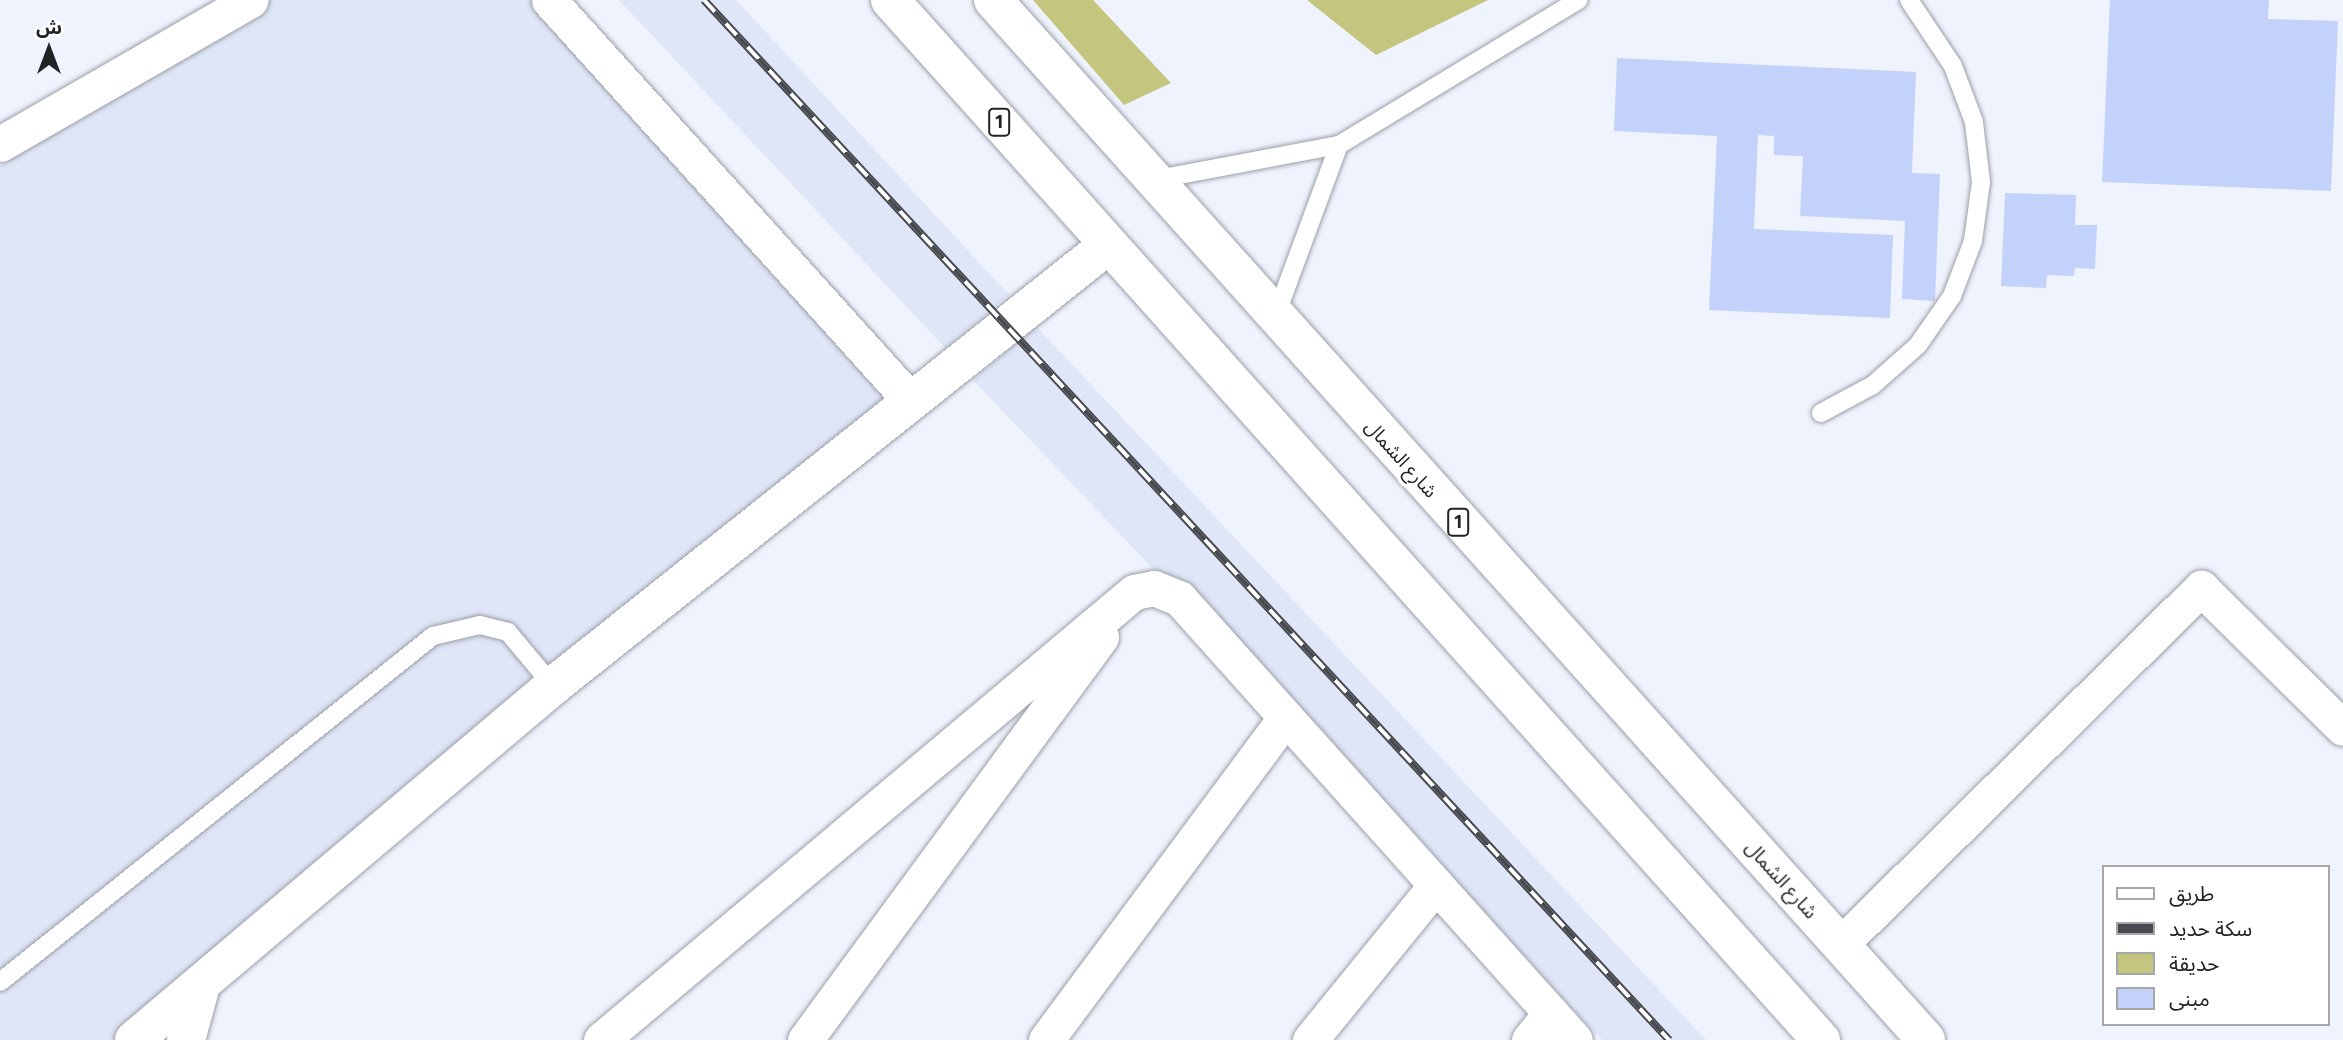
<!DOCTYPE html>
<meta charset="utf-8">
<style>
body{margin:0}
#map{position:relative;width:2343px;height:1040px;overflow:hidden;background:#eff3fd;font-family:"Fira Sans Condensed","Noto Sans Arabic",sans-serif}
div>[style]{position:absolute}
.built>*{inset:0;background:#dfe6f7}
.green>*{inset:0;background:#c4c57e}
.building>*{inset:0;background:#c2d2fa}
.roads{filter:drop-shadow(0 0 2px #9b9fa8) drop-shadow(0 0 2px #9b9fa8)}
.service>*{height:18px;margin:-9px;padding:0 9px;transform-origin:9px;border-radius:9px;background:#fff}
.minor>*{height:35px;margin:-17.5px;padding:0 17.5px;transform-origin:17.5px;border-radius:17.5px;background:#fff}
.tertiary>*{height:38px;margin:-19px;padding:0 19px;transform-origin:19px;border-radius:19px;background:#fff}
.trunk>*{height:38px;margin:-19px;padding:0 19px;transform-origin:19px;border-radius:19px;background:#fff}
.rail>*{height:8px;margin-top:-4px;transform-origin:0;background:repeating-linear-gradient(90deg,#fff 0 16px,#484a4f 0 32px);box-sizing:border-box;border-block:2px solid #484a4f}
span{translate:-50% -50%;white-space:nowrap;text-align:center;line-height:1.15;-webkit-text-stroke:7px #fff;paint-order:stroke}
.shield-label span{padding:2px 5px;background:#fff;border:2px solid;border-radius:5px;-webkit-text-stroke-width:0}
.shield-label{font-size:18px;color:#222327;font-weight:700}
.street-label{font-size:19px;color:#222327}
.legend{position:absolute;left:2102px;top:865px;width:228px;height:161px;box-sizing:border-box;background:#fff;border:2px solid #a7a7a9;margin:0;padding:9px 12px;list-style:none;font-size:21px;color:#222327}
.legend li{display:flex;align-items:center;gap:14px;height:35px}
.legend b{width:35px;border:2px solid #a7a7a9}
.north{position:absolute;left:14px;top:14px;width:70px;height:70px;-webkit-text-stroke:5px #fff;paint-order:stroke;rotate:0deg;font-size:19px;font-weight:700;line-height:28px;text-align:center;color:#222327}
.north::after{content:'';display:block;margin:auto;width:24px;height:32px;background:#222327;clip-path:polygon(50% 0,100% 100%,50% 72%,0 100%)}
</style>
<div id="map">
<div class="built">
<i style="clip-path:polygon(266px 0,549px 0,911px 401px,139px 1040px,0 1040px,0 166px)"></i>
<i style="clip-path:polygon(619px 0,736px 0,1009px 295px,946px 349px)"></i>
<i style="clip-path:polygon(1036px 326px,1706px 1040px,1602px 1040px,973px 380px)"></i>
</div>
<div class="green">
<i style="clip-path:polygon(1033px 0,1093px 0,1171px 83px,1124px 105px)"></i>
<i style="clip-path:polygon(1307px 0,1488px 0,1376px 55px)"></i>
</div>
<div class="building">
<i style="clip-path:polygon(2110px 0,2269px 0,2268px 19px,2338px 21px,2331px 191px,2102px 182px)"></i>
<i style="clip-path:polygon(1617px 58px,1916px 72px,1912px 173px,1940px 174px,1935px 301px,1902px 299px,1905px 221px,1800px 216px,1803px 156px,1774px 155px,1774px 136px,1758px 135px,1754px 229px,1893px 235px,1890px 318px,1709px 310px,1717px 136px,1614px 131px)"></i>
<i style="clip-path:polygon(2005px 193px,2076px 195px,2075px 225px,2097px 225px,2095px 269px,2075px 268px,2074px 276px,2047px 275px,2046px 288px,2001px 286px)"></i>
</div>
<div class="roads">
<div class="service">
<i style="left:1153px;top:180px;width:189px;rotate:-10.7deg"></i>
<i style="left:1339px;top:145px;width:280px;rotate:-31.2deg"></i>
<i style="left:1276px;top:315px;width:181px;rotate:-69.7deg"></i>
<i style="left:1821px;top:413px;width:59px;rotate:-28.3deg"></i>
<i style="left:1873px;top:385px;width:60px;rotate:-41.6deg"></i>
<i style="left:1918px;top:345px;width:60px;rotate:-55.2deg"></i>
<i style="left:1952px;top:296px;width:59px;rotate:-69.1deg"></i>
<i style="left:1973px;top:241px;width:60px;rotate:-82.3deg"></i>
<i style="left:1981px;top:182px;width:60px;rotate:-96.7deg"></i>
<i style="left:1974px;top:122px;width:60px;rotate:-110.6deg"></i>
<i style="left:1953px;top:66px;width:79px;rotate:-123.7deg"></i>
<i style="left:0;top:982px;width:554px;rotate:-38.63deg"></i>
<i style="left:433px;top:636px;width:48px;rotate:-13.2deg"></i>
<i style="left:480px;top:625px;width:29px;rotate:14deg"></i>
<i style="left:508px;top:632px;width:70px;rotate:50.2deg"></i>
</div>
<div class="minor">
<i style="left:549px;top:0;width:540px;rotate:47.93deg"></i>
<i style="left:0;top:144px;width:289px;rotate:-29.9deg"></i>
<i style="left:1840px;top:945px;width:508px;rotate:-44.68deg"></i>
<i style="left:2201px;top:588px;width:199px;rotate:44.6deg"></i>
<i style="left:601px;top:1040px;width:696px;rotate:-40.05deg"></i>
<i style="left:1134px;top:592px;width:20px;rotate:-11deg"></i>
<i style="left:1154px;top:588px;width:27px;rotate:22deg"></i>
<i style="left:1179px;top:598px;width:593px;rotate:48.14deg"></i>
<i style="left:805px;top:1040px;width:500px;rotate:-53.7deg"></i>
<i style="left:1046px;top:1040px;width:402px;rotate:-53.4deg"></i>
<i style="left:1310px;top:1040px;width:200px;rotate:-50.9deg"></i>
<i style="left:1529px;top:1040px;width:35px;rotate:-51deg"></i>
</div>
<div class="tertiary">
<i style="left:134px;top:1040px;width:549px;rotate:-40.19deg"></i>
<i style="left:553px;top:686px;width:709px;rotate:-38.47deg"></i>
<i style="left:186px;top:1040px;width:57px;rotate:-74.7deg"></i>
</div>
<div class="trunk">
<i style="left:890px;top:0;width:1396px;rotate:48.17deg"></i>
<i style="left:993px;top:0;width:1397px;rotate:48.1deg"></i>
</div>
</div>
<div class="rail">
<i style="left:704px;top:0;width:1419px;rotate:47.14deg"></i>
</div>
<div class="shield-label">
<span style="left:999px;top:122px">1</span>
<span style="left:1458px;top:522px">1</span>
</div>
<div class="street-label">
<span style="left:1401px;top:459px;rotate:48deg">شارع الشمال</span>
<span style="left:1781px;top:880px;rotate:48deg">شارع الشمال</span>
</div>
<ul class="legend">
<li><b style="height:9px;background:#fff"></b>طريق</li>
<li><b style="height:9px;background:#484a4f"></b>سكة حديد</li>
<li><b style="height:19px;background:#c4c57e"></b>حديقة</li>
<li><b style="height:19px;background:#c2d2fa"></b>مبنى</li>
</ul>
<div class="north">ش</div>
</div>
